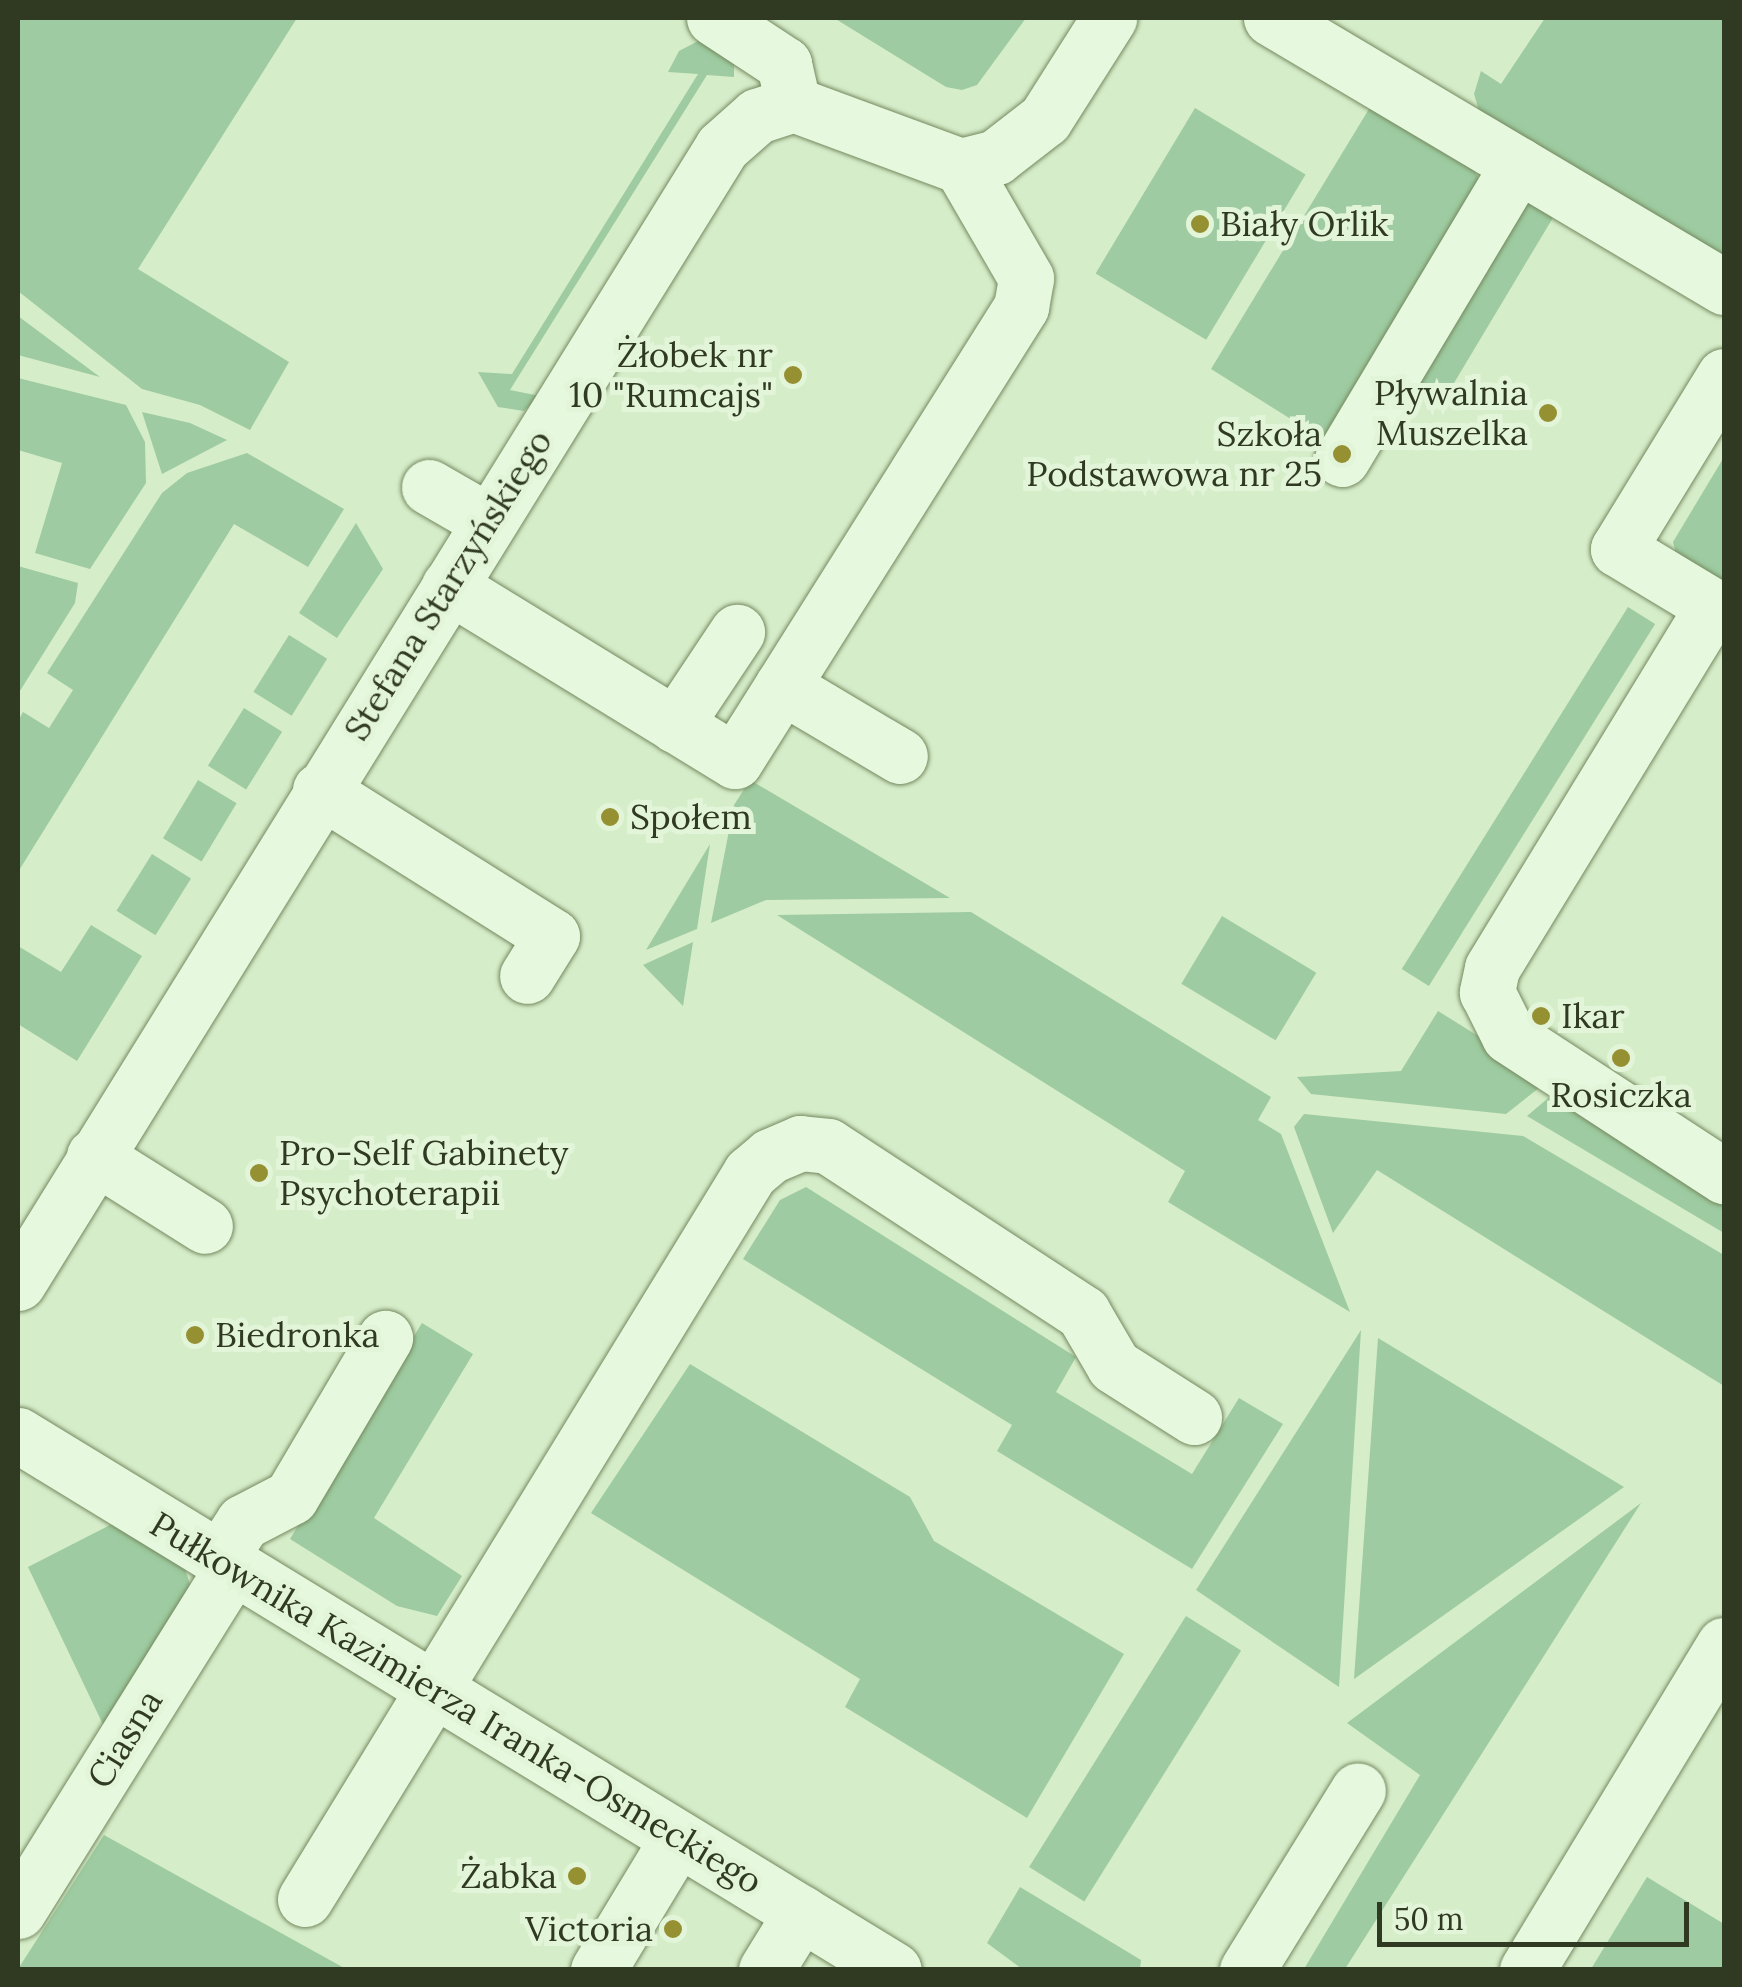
<!DOCTYPE html>
<meta charset="utf-8">
<style>
body{margin:0}
#map{position:relative;width:1742px;height:1987px;overflow:hidden;background:#d6edca;font-family:Lora,serif}
div>[style]{position:absolute}
.green>*{inset:0;background:#9ecba1;transform-origin:0 0}
.roads{filter:drop-shadow(0 0 2px #75895f) drop-shadow(0 0 2px #75895f)}
.minor>*{height:55px;margin:-27.5px;padding:0 27.5px;transform-origin:27.5px;border-radius:27.5px;background:#e6f8dd}
.dots>*{width:28px;height:28px;translate:-50% -50%;box-sizing:border-box;border:5px solid #e3f5d9;border-radius:50%}
span{translate:-50% -50%;white-space:nowrap;text-align:center;line-height:1.15;-webkit-text-stroke:10px #e3f5d9;paint-order:stroke}
.poi-label{font-size:35px;color:#303a22}
.left{translate:0 -50%;text-align:left}
.right{translate:-100% -50%;text-align:right}
.street-label{font-size:35px;color:#303a22}
.frame{position:absolute;inset:0;border:20px solid #303a22;pointer-events:none}
.scale{position:absolute;left:1377px;top:1902px;width:312px;height:45px;box-sizing:border-box;border:5px solid #303a22;border-top:0;padding-left:12px;font-size:30px;line-height:35px;white-space:nowrap;color:#303a22;-webkit-text-stroke:8px #e3f5d9;paint-order:stroke}
</style>
<div id="map">
<div class="green">
<i style="clip-path:polygon(18px 18px,297px 18px,138px 269px,289px 362px,250px 430px,200px 405px,142px 389px,18px 291px)"></i>
<i style="clip-path:polygon(834px 18px,1026px 18px,977px 85px,962px 90px,946px 87px)"></i>
<i style="clip-path:polygon(1545px 18px,1724px 18px,1724px 258px,1480px 114px,1474px 94px,1481px 71px,1501px 84px)"></i>
<i style="clip-path:polygon(700px 40px,734px 60px,734px 77px,707px 75px,510px 390px,540px 396px,524px 411px,498px 407px,478px 372px,512px 374px,698px 74px,668px 72px,679px 51px)"></i>
<i style="clip-path:polygon(1372px 104px,1472px 166px,1480px 181px,1334px 446px,1211px 369px)"></i>
<i style="left:1195px;top:108px;width:129px;height:193px;rotate:31deg"></i>
<i style="clip-path:polygon(1518px 198px,1560px 206px,1439px 408px,1416px 384px)"></i>
<i style="clip-path:polygon(18px 316px,73px 357px,100px 377px,18px 355px)"></i>
<i style="clip-path:polygon(18px 378px,126px 405px,145px 442px,146px 483px,90px 569px,35px 553px,62px 463px,18px 450px)"></i>
<i style="clip-path:polygon(142px 412px,190px 423px,227px 440px,162px 474px)"></i>
<i style="clip-path:polygon(247px 453px,344px 509px,308px 567px,234px 524px,18px 872px,18px 721px,23px 712px,49px 728px,73px 690px,47px 673px,162px 493px,187px 473px)"></i>
<i style="clip-path:polygon(1724px 457px,1724px 593px,1677px 557px,1673px 542px)"></i>
<i style="clip-path:polygon(356px 523px,383px 569px,337px 638px,299px 613px)"></i>
<i style="clip-path:polygon(18px 566px,78px 583px,75px 603px,18px 694px)"></i>
<i style="left:1628px;top:607px;width:32px;height:427px;rotate:32deg"></i>
<i style="left:289px;top:635px;width:45px;height:67px;rotate:32deg"></i>
<i style="left:244px;top:708px;width:45px;height:68px;rotate:32deg"></i>
<i style="left:198px;top:780px;width:45px;height:68px;rotate:31deg"></i>
<i style="clip-path:polygon(750px 780px,950px 898px,766px 900px,711px 923px,734px 805px)"></i>
<i style="clip-path:polygon(710px 844px,697px 929px,646px 950px)"></i>
<i style="left:152px;top:854px;width:46px;height:67px;rotate:32deg"></i>
<i style="clip-path:polygon(971px 912px,1271px 1097px,1258px 1120px,1281px 1134px,1350px 1312px,1168px 1202px,1185px 1171px,777px 915px)"></i>
<i style="left:1222px;top:916px;width:110px;height:79px;rotate:31deg"></i>
<i style="clip-path:polygon(91px 925px,142px 956px,77px 1061px,18px 1024px,18px 946px,61px 972px)"></i>
<i style="clip-path:polygon(693px 942px,683px 1006px,643px 965px)"></i>
<i style="clip-path:polygon(1438px 1011px,1549px 1080px,1506px 1114px,1311px 1094px,1297px 1077px,1401px 1071px)"></i>
<i style="clip-path:polygon(1560px 1088px,1724px 1190px,1724px 1233px,1527px 1116px)"></i>
<i style="clip-path:polygon(1304px 1114px,1523px 1136px,1724px 1255px,1724px 1386px,1377px 1170px,1333px 1233px,1294px 1127px)"></i>
<i style="clip-path:polygon(806px 1187px,1076px 1357px,1056px 1392px,1192px 1474px,1239px 1398px,1283px 1424px,1192px 1569px,997px 1451px,1012px 1425px,743px 1259px,780px 1200px)"></i>
<i style="clip-path:polygon(422px 1323px,473px 1354px,374px 1518px,462px 1576px,437px 1616px,397px 1606px,290px 1539px)"></i>
<i style="clip-path:polygon(1361px 1330px,1339px 1687px,1196px 1590px)"></i>
<i style="clip-path:polygon(1378px 1338px,1624px 1487px,1354px 1679px)"></i>
<i style="clip-path:polygon(690px 1364px,910px 1497px,934px 1541px,1124px 1654px,1027px 1818px,845px 1707px,860px 1679px,591px 1513px)"></i>
<i style="clip-path:polygon(1641px 1503px,1345px 1969px,1304px 1969px,1420px 1775px,1347px 1723px)"></i>
<i style="clip-path:polygon(114px 1523px,183px 1563px,192px 1590px,108px 1735px,28px 1567px)"></i>
<i style="left:1186px;top:1616px;width:65px;height:296px;rotate:32deg"></i>
<i style="clip-path:polygon(104px 1835px,346px 1969px,18px 1969px)"></i>
<i style="clip-path:polygon(1647px 1877px,1724px 1924px,1724px 1969px,1591px 1969px)"></i>
<i style="clip-path:polygon(1020px 1887px,1141px 1960px,1140px 1969px,1022px 1969px,987px 1943px)"></i>
</div>
<div class="roads">
<div class="minor">
<i style="left:714px;top:18px;width:84px;rotate:33.3deg"></i>
<i style="left:784px;top:64px;width:41px;rotate:77.3deg"></i>
<i style="left:1271px;top:18px;width:527px;rotate:30.7deg"></i>
<i style="left:1724px;top:376px;width:203px;rotate:121.5deg"></i>
<i style="left:1618px;top:549px;width:124px;rotate:31.1deg"></i>
<i style="left:1342px;top:459px;width:343px;rotate:-59.1deg"></i>
<i style="left:429px;top:487px;width:68px;rotate:30deg"></i>
<i style="left:449px;top:586px;width:335px;rotate:31.5deg"></i>
<i style="left:735px;top:761px;width:537px;rotate:-57.79deg"></i>
<i style="left:1021px;top:307px;width:29px;rotate:-80deg"></i>
<i style="left:1026px;top:278px;width:129px;rotate:-120.1deg"></i>
<i style="left:1713px;top:606px;width:424px;rotate:121.4deg"></i>
<i style="left:1492px;top:968px;width:25px;rotate:102deg"></i>
<i style="left:1487px;top:992px;width:49px;rotate:63.4deg"></i>
<i style="left:1509px;top:1036px;width:257px;rotate:33.1deg"></i>
<i style="left:782px;top:686px;width:137px;rotate:30.7deg"></i>
<i style="left:675px;top:725px;width:112px;rotate:-56.3deg"></i>
<i style="left:320px;top:790px;width:274px;rotate:32.2deg"></i>
<i style="left:552px;top:936px;width:47px;rotate:122deg"></i>
<i style="left:94px;top:1156px;width:131px;rotate:32.2deg"></i>
<i style="left:18px;top:1283px;width:1336px;rotate:-58.21deg"></i>
<i style="left:722px;top:147px;width:47px;rotate:-41.5deg"></i>
<i style="left:757px;top:116px;width:38px;rotate:-18deg"></i>
<i style="left:793px;top:104px;width:179px;rotate:20.3deg"></i>
<i style="left:961px;top:166px;width:36px;rotate:-14deg"></i>
<i style="left:996px;top:157px;width:62px;rotate:-37.8deg"></i>
<i style="left:1045px;top:119px;width:120px;rotate:-57.6deg"></i>
<i style="left:18px;top:1435px;width:1026px;rotate:31.41deg"></i>
<i style="left:219px;top:1559px;width:44px;rotate:-57deg"></i>
<i style="left:243px;top:1522px;width:54px;rotate:-27.5deg"></i>
<i style="left:291px;top:1497px;width:185px;rotate:-59.4deg"></i>
<i style="left:305px;top:1899px;width:852px;rotate:-58.49deg"></i>
<i style="left:750px;top:1173px;width:26px;rotate:-40deg"></i>
<i style="left:770px;top:1156px;width:33px;rotate:-23deg"></i>
<i style="left:800px;top:1143px;width:28px;rotate:6deg"></i>
<i style="left:828px;top:1146px;width:305px;rotate:33.2deg"></i>
<i style="left:1083px;top:1313px;width:61px;rotate:59.7deg"></i>
<i style="left:1114px;top:1366px;width:95px;rotate:32.5deg"></i>
<i style="left:18px;top:1911px;width:406px;rotate:-58deg"></i>
<i style="left:598px;top:1970px;width:154px;rotate:-58.8deg"></i>
<i style="left:766px;top:1970px;width:67px;rotate:-58.4deg"></i>
<i style="left:1247px;top:1970px;width:211px;rotate:-58.3deg"></i>
<i style="left:1527px;top:1970px;width:380px;rotate:-58.8deg"></i>
</div>
</div>
<div class="dots">
<i style="left:1200px;top:224px;background:#959032"></i>
<i style="left:793px;top:375px;background:#959032"></i>
<i style="left:1548px;top:413px;background:#959032"></i>
<i style="left:1342px;top:454px;background:#959032"></i>
<i style="left:610px;top:817px;background:#959032"></i>
<i style="left:1541px;top:1016px;background:#959032"></i>
<i style="left:1621px;top:1058px;background:#959032"></i>
<i style="left:259px;top:1173px;background:#959032"></i>
<i style="left:195px;top:1335px;background:#959032"></i>
<i style="left:577px;top:1876px;background:#959032"></i>
<i style="left:673px;top:1929px;background:#959032"></i>
</div>
<div class="poi-label">
<span class="left" style="left:1220px;top:224px">Biały Orlik</span>
<span class="right" style="left:773px;top:375px">Żłobek nr<br>10 "Rumcajs"</span>
<span class="right" style="left:1528px;top:413px">Pływalnia<br>Muszelka</span>
<span class="right" style="left:1322px;top:454px">Szkoła<br>Podstawowa nr 25</span>
<span class="left" style="left:630px;top:817px">Społem</span>
<span class="left" style="left:1561px;top:1016px">Ikar</span>
<span style="left:1621px;top:1095px">Rosiczka</span>
<span class="left" style="left:279px;top:1173px">Pro-Self Gabinety<br>Psychoterapii</span>
<span class="left" style="left:215px;top:1335px">Biedronka</span>
<span class="right" style="left:557px;top:1876px">Żabka</span>
<span class="right" style="left:653px;top:1929px">Victoria</span>
</div>
<div class="street-label">
<span style="left:448px;top:585px;rotate:-58deg">Stefana Starzyńskiego</span>
<span style="left:456px;top:1703px;rotate:31deg">Pułkownika Kazimierza Iranka-Osmeckiego</span>
<span style="left:125px;top:1739px;rotate:-58deg">Ciasna</span>
</div>
<div class="frame"></div>
<div class="scale">50 m</div>
</div>
